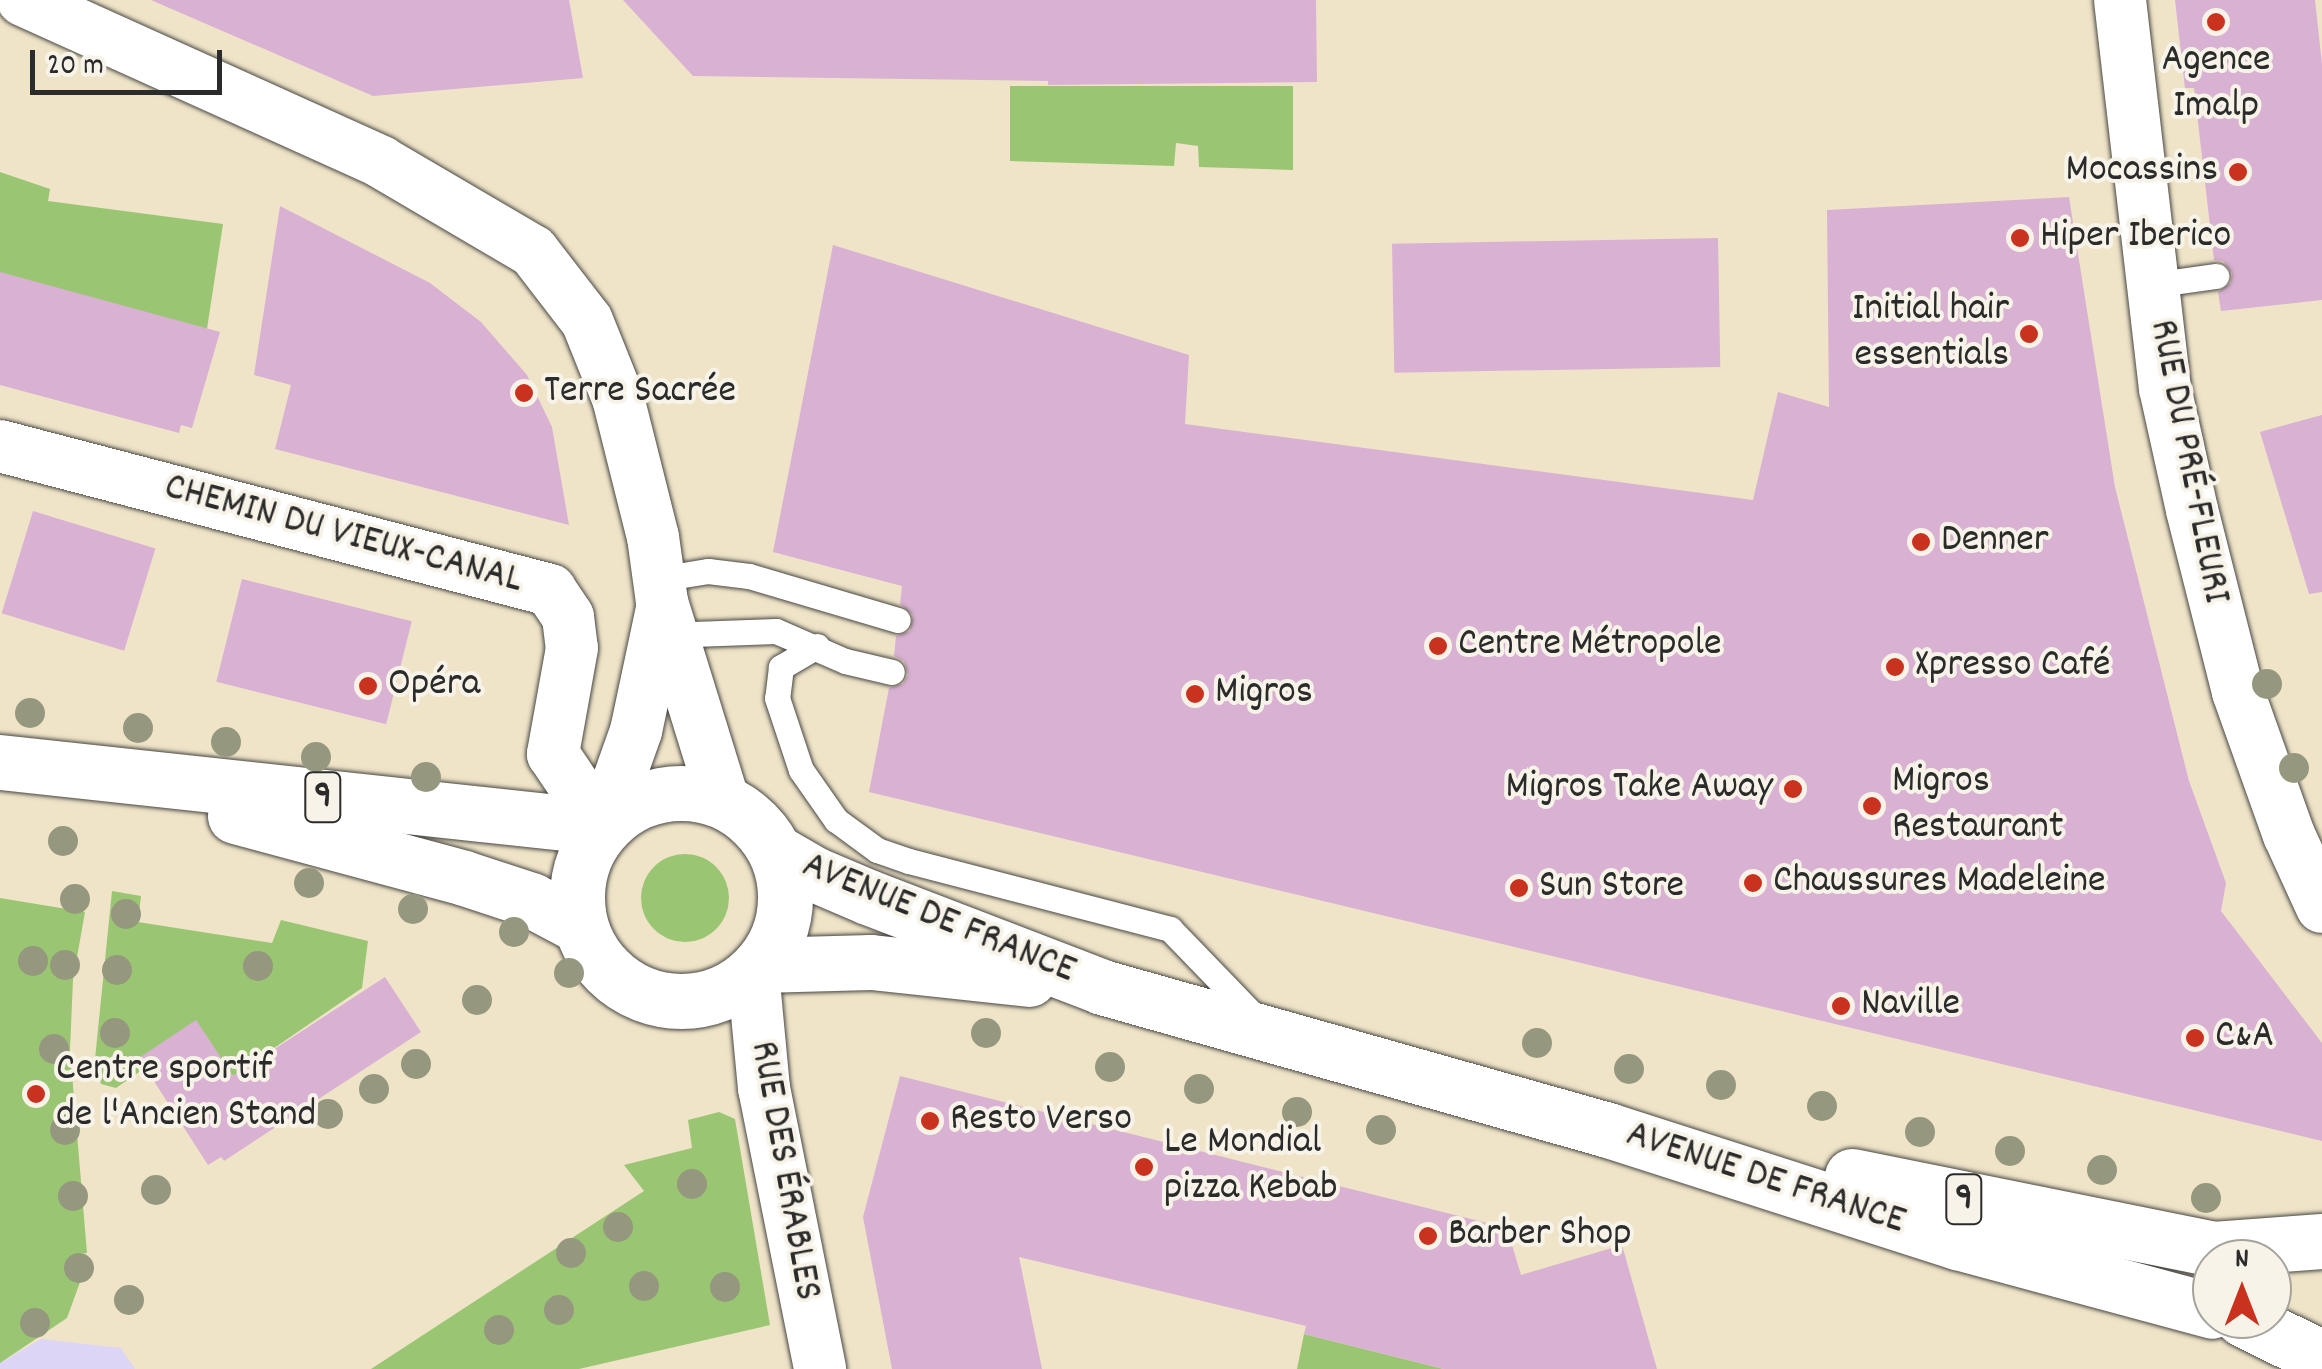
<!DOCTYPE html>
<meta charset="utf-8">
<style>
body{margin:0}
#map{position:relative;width:2322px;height:1369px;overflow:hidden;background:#efe4c8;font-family:Dekko,sans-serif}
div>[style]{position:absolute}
.built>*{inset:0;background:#ddd5f6}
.green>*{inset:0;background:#9ac673}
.round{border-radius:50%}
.building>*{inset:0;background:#d9b1d2;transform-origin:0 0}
.roads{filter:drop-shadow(0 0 2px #484743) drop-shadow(0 0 2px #484743)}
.lane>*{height:25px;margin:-12.5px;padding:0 12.5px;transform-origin:12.5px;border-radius:12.5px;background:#fff}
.street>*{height:52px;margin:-26px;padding:0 26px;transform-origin:26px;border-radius:26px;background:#fff}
.primary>*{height:55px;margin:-27.5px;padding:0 27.5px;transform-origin:27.5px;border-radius:27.5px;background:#fff}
.primary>.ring{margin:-27.5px;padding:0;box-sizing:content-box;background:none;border:55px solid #fff;border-radius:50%}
.trees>*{width:30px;height:30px;margin:-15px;border-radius:50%;background:#95987e}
.dots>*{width:28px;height:28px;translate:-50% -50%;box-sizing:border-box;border:5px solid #f7f3e8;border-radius:50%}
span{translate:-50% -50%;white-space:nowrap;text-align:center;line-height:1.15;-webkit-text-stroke:8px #f7f3e8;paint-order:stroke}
.shield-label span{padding:2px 8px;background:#f7f3e8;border:2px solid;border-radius:8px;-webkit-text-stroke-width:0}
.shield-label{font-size:38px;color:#2b2b2b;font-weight:700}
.poi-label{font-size:40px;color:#2b2b2b}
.right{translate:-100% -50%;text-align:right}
.left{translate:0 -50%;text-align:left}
.street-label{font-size:40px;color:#2b2b2b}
.north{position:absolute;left:2192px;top:1239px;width:100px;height:100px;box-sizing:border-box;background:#f7f3e8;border:2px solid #a5a39c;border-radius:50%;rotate:0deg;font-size:28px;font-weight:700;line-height:40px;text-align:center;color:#2b2b2b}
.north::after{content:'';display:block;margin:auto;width:35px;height:45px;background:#c8321e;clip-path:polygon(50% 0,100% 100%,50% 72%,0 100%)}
.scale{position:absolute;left:30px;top:50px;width:192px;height:45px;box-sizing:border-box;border:5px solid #2b2b2b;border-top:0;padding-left:12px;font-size:30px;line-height:35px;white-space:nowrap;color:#2b2b2b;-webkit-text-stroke:8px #f7f3e8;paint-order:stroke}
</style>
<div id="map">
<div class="built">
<i style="clip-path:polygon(41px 1339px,121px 1348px,135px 1369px,0 1369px,0 1363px)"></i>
</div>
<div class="green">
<i style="clip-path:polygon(1010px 86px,1293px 86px,1293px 170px,1199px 167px,1198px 146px,1176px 143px,1174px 166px,1010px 161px)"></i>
<i style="clip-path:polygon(0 172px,50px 189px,48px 201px,223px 224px,207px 329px,0 274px)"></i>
<i class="round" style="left:641px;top:854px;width:88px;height:88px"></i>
<i style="clip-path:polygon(112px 891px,141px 896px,138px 922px,272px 943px,281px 920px,368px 941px,362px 988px,233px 1076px,196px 1021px,140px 1058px,145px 1068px,116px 1088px,101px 1084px,95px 1059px)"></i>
<i style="clip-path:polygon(0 898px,85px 912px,73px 980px,70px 1050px,87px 1253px,75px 1254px,70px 1269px,83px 1274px,67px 1318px,0 1363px)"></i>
<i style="clip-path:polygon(719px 1112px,735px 1119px,770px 1325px,579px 1369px,371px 1369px,644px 1191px,624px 1165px,692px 1148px,688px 1120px)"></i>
<i style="clip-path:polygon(1304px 1334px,1444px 1369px,1297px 1369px)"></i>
</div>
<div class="building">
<i style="clip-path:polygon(151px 0,569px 0,583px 78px,373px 96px)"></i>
<i style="clip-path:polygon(623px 0,1316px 0,1317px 82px,1048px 85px,1048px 81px,693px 76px)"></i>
<i style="clip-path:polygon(2175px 0,2315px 0,2322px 64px,2322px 300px,2221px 311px,2218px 292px,2231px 283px,2232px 273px,2223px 261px,2214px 260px,2194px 88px,2185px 88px)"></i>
<i style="clip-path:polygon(2069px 197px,2115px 487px,2189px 781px,2226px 883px,2221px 911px,2322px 1043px,2322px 1141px,869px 792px,889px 688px,903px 684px,908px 675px,904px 661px,894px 656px,896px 636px,910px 631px,913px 615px,900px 604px,902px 586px,773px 552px,833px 245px,1189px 355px,1185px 424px,1753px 500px,1778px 392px,1829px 407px,1827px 210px)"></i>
<i style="clip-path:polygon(280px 206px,430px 283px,481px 322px,527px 375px,552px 427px,569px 525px,275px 449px,291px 385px,254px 375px)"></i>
<i style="left:1718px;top:238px;width:129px;height:326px;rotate:89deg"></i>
<i style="clip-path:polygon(0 272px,220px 332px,192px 428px,181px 425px,179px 433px,0 385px)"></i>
<i style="clip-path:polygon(2322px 415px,2322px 592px,2309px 594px,2260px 432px)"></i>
<i style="left:33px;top:511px;width:128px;height:107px;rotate:17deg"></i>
<i style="left:242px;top:579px;width:175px;height:106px;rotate:14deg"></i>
<i style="clip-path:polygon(385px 977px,421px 1032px,224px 1161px,221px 1157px,208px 1165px,139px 1058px,196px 1020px,233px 1076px)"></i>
<i style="clip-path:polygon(900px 1076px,1507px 1228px,1521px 1275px,1622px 1245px,1657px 1369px,1444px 1369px,1304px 1334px,1306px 1326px,1019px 1257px,1042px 1369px,892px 1369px,863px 1217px)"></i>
</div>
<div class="roads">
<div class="lane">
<i style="left:2152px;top:285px;width:65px;rotate:-8deg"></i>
<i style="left:659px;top:579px;width:50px;rotate:-9.3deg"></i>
<i style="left:708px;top:571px;width:41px;rotate:7deg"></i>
<i style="left:749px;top:576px;width:155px;rotate:16.5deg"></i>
<i style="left:665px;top:635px;width:111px;rotate:-2.1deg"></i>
<i style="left:776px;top:631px;width:75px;rotate:23.5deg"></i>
<i style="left:845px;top:661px;width:48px;rotate:13.2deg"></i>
<i style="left:817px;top:646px;width:42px;rotate:149.7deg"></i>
<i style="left:781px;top:667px;width:31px;rotate:97deg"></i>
<i style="left:777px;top:698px;width:76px;rotate:71.6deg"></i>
<i style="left:801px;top:770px;width:61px;rotate:55deg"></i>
<i style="left:836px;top:820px;width:51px;rotate:36.2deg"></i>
<i style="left:877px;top:850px;width:34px;rotate:19deg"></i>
<i style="left:909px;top:861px;width:270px;rotate:14.6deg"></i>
<i style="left:1170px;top:929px;width:124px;rotate:46deg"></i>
</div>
<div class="street">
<i style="left:23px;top:0;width:393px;rotate:24.3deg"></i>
<i style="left:381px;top:162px;width:176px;rotate:30.4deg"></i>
<i style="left:533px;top:251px;width:88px;rotate:52.4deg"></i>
<i style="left:587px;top:321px;width:83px;rotate:68.1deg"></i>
<i style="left:618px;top:398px;width:143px;rotate:75.9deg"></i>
<i style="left:653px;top:537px;width:66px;rotate:82.1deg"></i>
<i style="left:662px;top:602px;width:209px;rotate:72.8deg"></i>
<i style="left:2120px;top:0;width:391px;rotate:83.4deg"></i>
<i style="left:2165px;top:388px;width:125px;rotate:77.5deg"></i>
<i style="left:2192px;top:510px;width:188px;rotate:75.8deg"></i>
<i style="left:2238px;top:692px;width:152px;rotate:70.4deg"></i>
<i style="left:2289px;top:835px;width:79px;rotate:65.4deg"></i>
<i style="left:0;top:446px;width:569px;rotate:14.67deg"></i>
<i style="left:550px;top:590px;width:32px;rotate:56deg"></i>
<i style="left:568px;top:617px;width:31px;rotate:83deg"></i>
<i style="left:572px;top:648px;width:108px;rotate:100.2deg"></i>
<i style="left:553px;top:754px;width:88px;rotate:56.1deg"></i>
<i style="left:602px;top:827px;width:102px;rotate:-70.5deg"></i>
<i style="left:636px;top:731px;width:121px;rotate:-78deg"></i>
<i style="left:753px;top:972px;width:117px;rotate:84.6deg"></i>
<i style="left:764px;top:1088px;width:287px;rotate:78.7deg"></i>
</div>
<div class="primary">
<i style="left:0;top:762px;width:605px;rotate:6.16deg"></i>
<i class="ring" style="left:577px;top:793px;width:153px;height:153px"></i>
<i style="left:235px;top:816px;width:237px;rotate:15.1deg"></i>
<i style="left:464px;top:878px;width:71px;rotate:18.2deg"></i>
<i style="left:531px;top:900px;width:55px;rotate:28deg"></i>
<i style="left:776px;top:852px;width:44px;rotate:30.1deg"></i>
<i style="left:814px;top:874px;width:59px;rotate:23.1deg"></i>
<i style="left:868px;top:897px;width:251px;rotate:21deg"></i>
<i style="left:1102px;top:987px;width:526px;rotate:15.78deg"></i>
<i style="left:1608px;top:1130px;width:367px;rotate:17.8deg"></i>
<i style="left:1957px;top:1242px;width:264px;rotate:15.1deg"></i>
<i style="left:760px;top:965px;width:111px;rotate:-1.5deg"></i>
<i style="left:871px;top:962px;width:159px;rotate:6.1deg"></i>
<i style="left:1852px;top:1176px;width:368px;rotate:11.4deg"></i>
<i style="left:2213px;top:1249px;width:109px;rotate:-4.2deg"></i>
<i style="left:2243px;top:1319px;width:88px;rotate:26.3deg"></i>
</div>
</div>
<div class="trees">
<i style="left:2267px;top:684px"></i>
<i style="left:30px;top:713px"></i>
<i style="left:138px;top:728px"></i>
<i style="left:226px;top:742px"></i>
<i style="left:316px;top:757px"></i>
<i style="left:2294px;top:768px"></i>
<i style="left:426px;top:777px"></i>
<i style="left:63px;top:841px"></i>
<i style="left:309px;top:883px"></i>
<i style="left:75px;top:899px"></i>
<i style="left:413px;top:909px"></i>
<i style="left:126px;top:914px"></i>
<i style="left:514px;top:932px"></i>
<i style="left:33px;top:961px"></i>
<i style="left:65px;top:965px"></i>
<i style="left:258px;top:966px"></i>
<i style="left:117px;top:970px"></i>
<i style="left:569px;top:973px"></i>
<i style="left:477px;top:1000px"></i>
<i style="left:115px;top:1033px"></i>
<i style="left:986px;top:1033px"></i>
<i style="left:1537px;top:1043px"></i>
<i style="left:54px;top:1049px"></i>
<i style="left:416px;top:1064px"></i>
<i style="left:1110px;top:1067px"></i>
<i style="left:1629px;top:1069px"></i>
<i style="left:1721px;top:1085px"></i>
<i style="left:374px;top:1089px"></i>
<i style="left:1199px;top:1089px"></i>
<i style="left:1822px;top:1106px"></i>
<i style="left:1297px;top:1112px"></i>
<i style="left:328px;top:1114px"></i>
<i style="left:65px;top:1130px"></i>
<i style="left:1381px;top:1130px"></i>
<i style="left:1920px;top:1132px"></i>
<i style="left:2010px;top:1151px"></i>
<i style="left:2102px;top:1170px"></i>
<i style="left:692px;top:1184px"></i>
<i style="left:156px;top:1190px"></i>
<i style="left:73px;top:1196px"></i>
<i style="left:2206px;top:1198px"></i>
<i style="left:618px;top:1227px"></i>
<i style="left:571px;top:1253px"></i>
<i style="left:79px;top:1268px"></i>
<i style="left:644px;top:1286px"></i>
<i style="left:725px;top:1287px"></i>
<i style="left:129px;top:1300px"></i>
<i style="left:559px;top:1310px"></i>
<i style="left:35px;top:1323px"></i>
<i style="left:499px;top:1330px"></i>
</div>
<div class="dots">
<i style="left:2216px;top:22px;background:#c8321e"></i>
<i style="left:2238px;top:172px;background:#c8321e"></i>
<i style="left:2020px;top:238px;background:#c8321e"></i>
<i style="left:2029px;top:334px;background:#c8321e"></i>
<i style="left:524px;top:393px;background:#c8321e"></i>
<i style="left:1921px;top:542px;background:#c8321e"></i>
<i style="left:1438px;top:646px;background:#c8321e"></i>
<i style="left:1895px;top:667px;background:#c8321e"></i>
<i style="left:368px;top:686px;background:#c8321e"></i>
<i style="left:1195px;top:694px;background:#c8321e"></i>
<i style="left:1793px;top:789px;background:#c8321e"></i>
<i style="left:1872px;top:806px;background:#c8321e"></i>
<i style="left:1753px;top:883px;background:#c8321e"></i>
<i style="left:1519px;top:888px;background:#c8321e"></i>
<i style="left:1841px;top:1006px;background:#c8321e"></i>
<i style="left:2195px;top:1038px;background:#c8321e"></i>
<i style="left:36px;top:1094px;background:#c8321e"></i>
<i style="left:930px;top:1121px;background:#c8321e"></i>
<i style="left:1144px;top:1167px;background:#c8321e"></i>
<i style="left:1428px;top:1236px;background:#c8321e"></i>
</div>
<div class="shield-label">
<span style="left:323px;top:797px">9</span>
<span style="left:1964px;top:1199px">9</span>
</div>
<div class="poi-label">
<span style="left:2216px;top:85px">Agence<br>Imalp</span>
<span class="right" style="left:2218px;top:172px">Mocassins</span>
<span class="left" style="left:2040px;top:238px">Hiper Iberico</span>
<span class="right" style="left:2009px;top:334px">Initial hair<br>essentials</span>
<span class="left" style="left:544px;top:393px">Terre Sacrée</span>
<span class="left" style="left:1941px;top:542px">Denner</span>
<span class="left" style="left:1458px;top:646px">Centre Métropole</span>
<span class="left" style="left:1915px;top:667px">Xpresso Café</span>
<span class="left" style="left:388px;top:686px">Opéra</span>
<span class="left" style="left:1215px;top:694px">Migros</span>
<span class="left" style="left:1892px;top:806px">Migros<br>Restaurant</span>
<span class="right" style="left:1773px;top:789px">Migros Take Away</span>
<span class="left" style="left:1773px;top:883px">Chaussures Madeleine</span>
<span class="left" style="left:1539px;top:888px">Sun Store</span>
<span class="left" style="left:1861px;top:1006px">Naville</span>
<span class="left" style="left:2215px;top:1038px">C&amp;A</span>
<span class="left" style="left:56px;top:1094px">Centre sportif<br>de l'Ancien Stand</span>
<span class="left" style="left:950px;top:1121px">Resto Verso</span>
<span class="left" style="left:1164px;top:1167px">Le Mondial<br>pizza Kebab</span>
<span class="left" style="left:1448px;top:1236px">Barber Shop</span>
</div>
<div class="street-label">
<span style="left:2187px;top:462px;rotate:79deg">RUE DU PRÉ-FLEURI</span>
<span style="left:343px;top:536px;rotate:15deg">CHEMIN DU VIEUX-CANAL</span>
<span style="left:938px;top:920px;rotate:22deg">AVENUE DE FRANCE</span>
<span style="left:783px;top:1171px;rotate:80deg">RUE DES ÉRABLES</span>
<span style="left:1765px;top:1180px;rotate:18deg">AVENUE DE FRANCE</span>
</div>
<div class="north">N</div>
<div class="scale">20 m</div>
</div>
